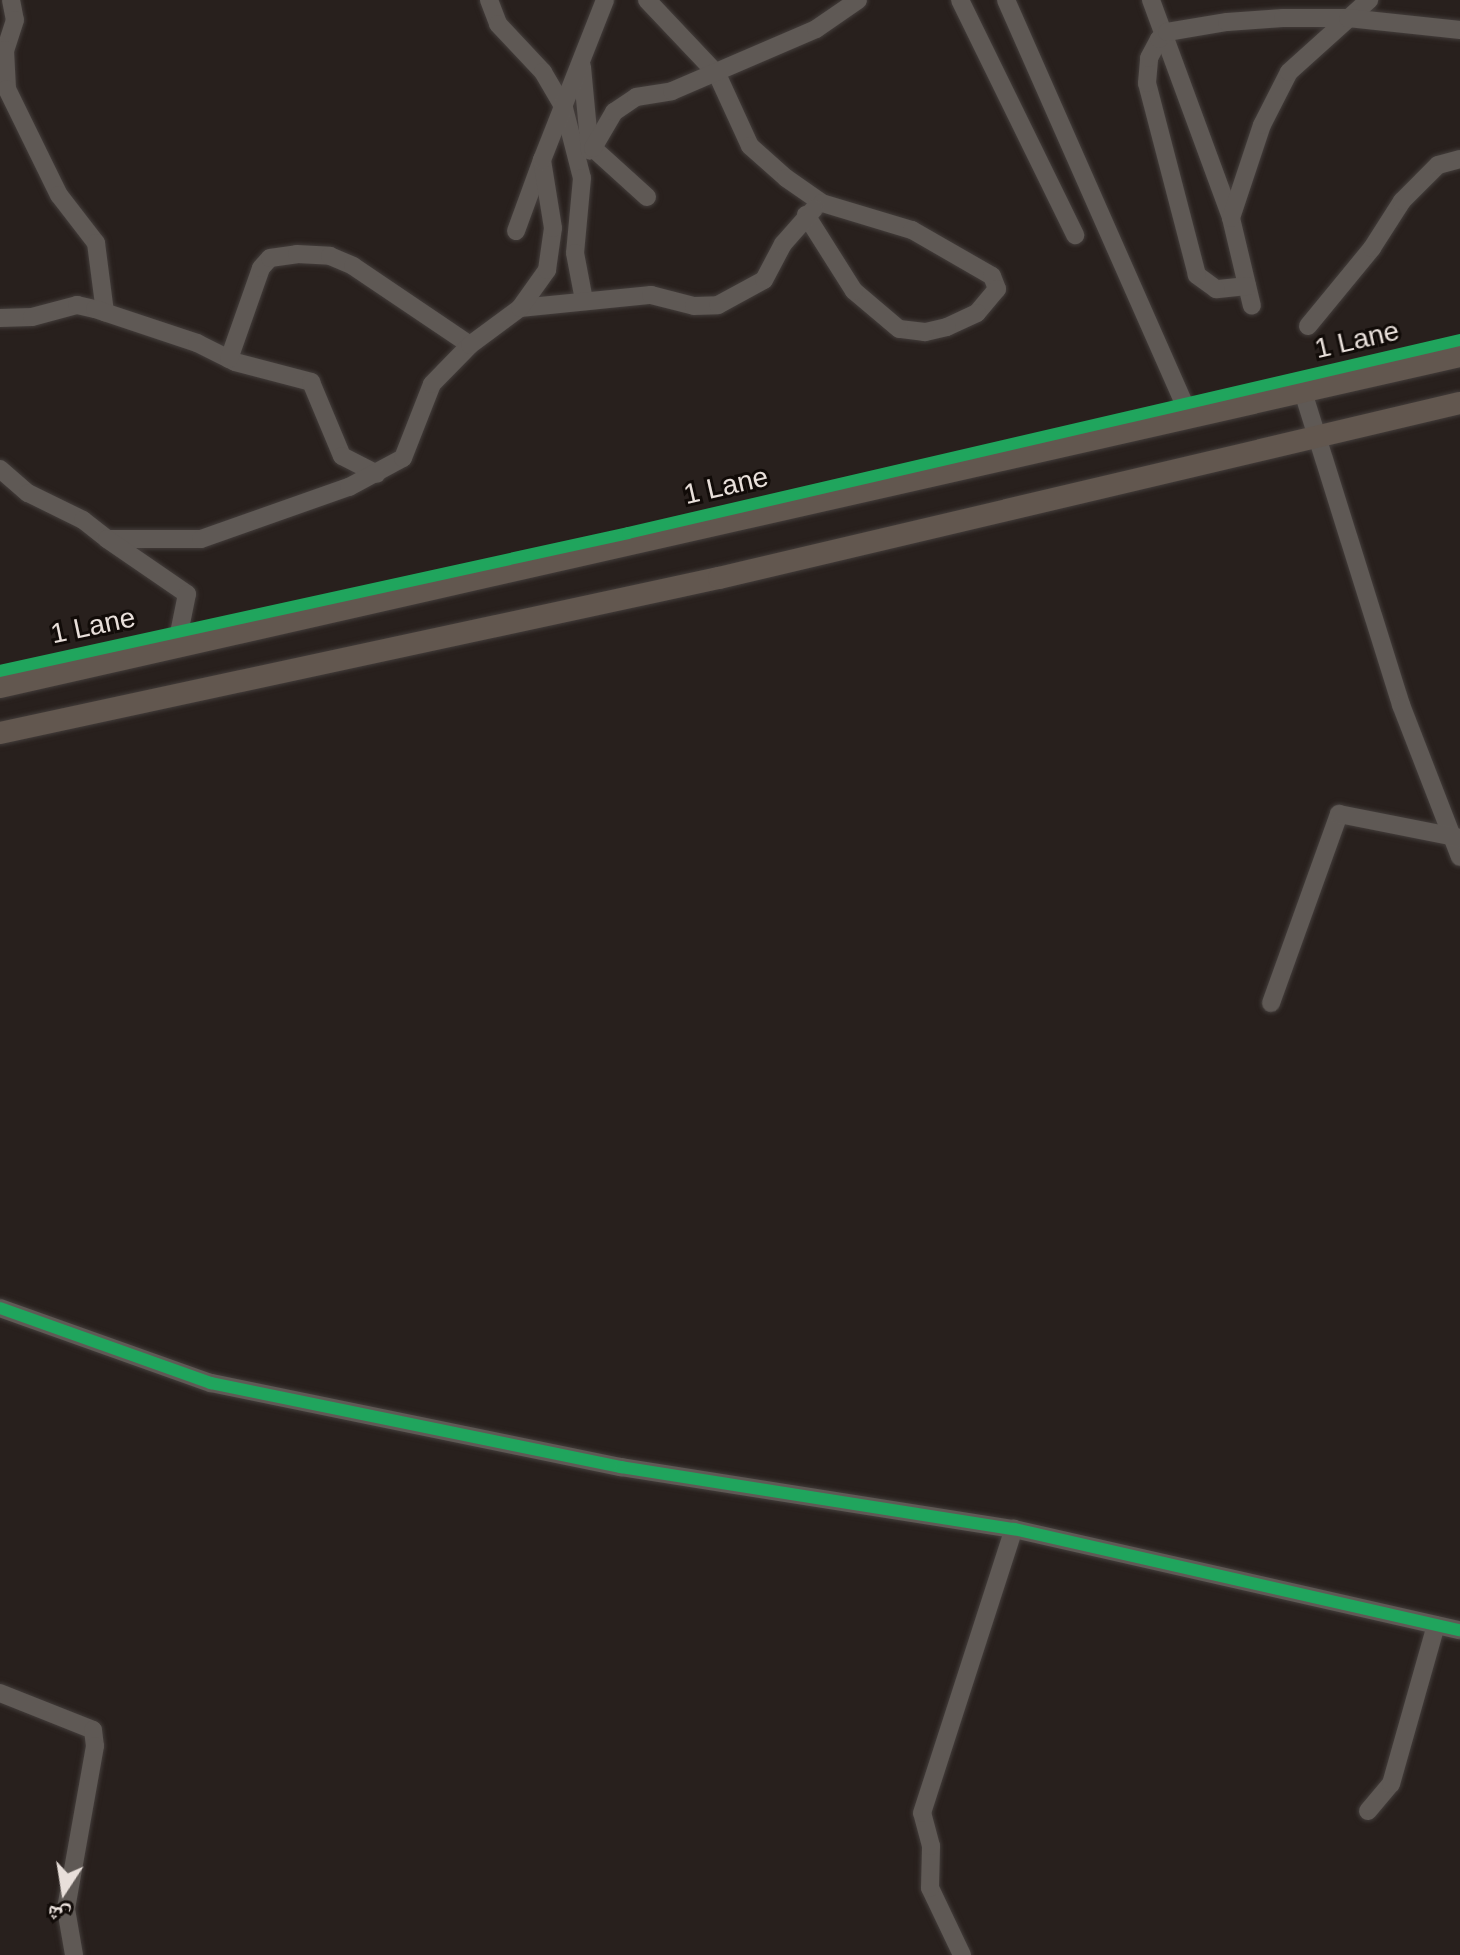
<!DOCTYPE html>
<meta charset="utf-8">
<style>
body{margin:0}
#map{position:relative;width:1460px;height:1955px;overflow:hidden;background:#28201d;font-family:Arial,"Noto Naskh Arabic",sans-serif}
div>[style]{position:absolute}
.roads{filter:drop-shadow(0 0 2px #433d3b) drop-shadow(0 0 2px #433d3b)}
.minor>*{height:18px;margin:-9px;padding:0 9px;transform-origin:9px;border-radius:9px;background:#5f5955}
.major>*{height:22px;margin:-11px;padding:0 11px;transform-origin:11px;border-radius:11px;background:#62574f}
.cycleway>*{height:12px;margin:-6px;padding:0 6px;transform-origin:6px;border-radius:6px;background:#20a55d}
span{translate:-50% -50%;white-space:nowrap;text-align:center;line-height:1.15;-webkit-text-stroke:6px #110b08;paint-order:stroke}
.street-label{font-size:28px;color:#e8dfda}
.north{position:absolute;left:24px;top:1851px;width:80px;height:80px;-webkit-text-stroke:6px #110b08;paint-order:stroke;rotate:192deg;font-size:22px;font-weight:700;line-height:32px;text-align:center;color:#e8dfda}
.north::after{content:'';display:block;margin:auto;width:28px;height:36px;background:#e8dfda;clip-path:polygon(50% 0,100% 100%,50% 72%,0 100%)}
</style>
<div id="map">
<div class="roads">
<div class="minor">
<i style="left:11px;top:0;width:20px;rotate:79deg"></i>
<i style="left:15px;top:20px;width:32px;rotate:108deg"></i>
<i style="left:5px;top:50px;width:39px;rotate:87deg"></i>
<i style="left:7px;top:89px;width:118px;rotate:63.9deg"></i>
<i style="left:59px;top:195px;width:61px;rotate:52.4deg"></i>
<i style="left:96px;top:243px;width:70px;rotate:82.6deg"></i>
<i style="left:489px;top:0;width:26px;rotate:69deg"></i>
<i style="left:498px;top:24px;width:66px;rotate:46.8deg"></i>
<i style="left:543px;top:72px;width:42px;rotate:59.7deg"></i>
<i style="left:564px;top:108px;width:72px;rotate:75.6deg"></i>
<i style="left:582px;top:178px;width:75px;rotate:95.3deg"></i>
<i style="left:575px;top:253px;width:48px;rotate:79.2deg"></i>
<i style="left:647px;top:0;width:102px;rotate:46.6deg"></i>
<i style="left:717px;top:74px;width:79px;rotate:65.4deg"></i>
<i style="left:750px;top:146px;width:48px;rotate:41.6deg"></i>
<i style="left:786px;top:178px;width:44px;rotate:34.8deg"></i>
<i style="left:822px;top:203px;width:94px;rotate:16.7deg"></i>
<i style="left:912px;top:230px;width:92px;rotate:29.9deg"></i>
<i style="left:992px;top:276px;width:14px;rotate:69deg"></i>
<i style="left:997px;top:289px;width:31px;rotate:130deg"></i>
<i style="left:977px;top:313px;width:33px;rotate:155deg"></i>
<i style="left:947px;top:327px;width:23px;rotate:167deg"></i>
<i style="left:925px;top:332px;width:26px;rotate:-173deg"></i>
<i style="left:899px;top:329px;width:59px;rotate:-139.8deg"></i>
<i style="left:854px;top:291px;width:90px;rotate:-122.3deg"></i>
<i style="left:960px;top:0;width:262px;rotate:63.9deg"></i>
<i style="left:1006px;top:0;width:456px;rotate:66.2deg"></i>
<i style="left:1151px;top:0;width:232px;rotate:69.8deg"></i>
<i style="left:1231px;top:218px;width:90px;rotate:76.6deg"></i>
<i style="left:582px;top:67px;width:84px;rotate:84.6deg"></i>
<i style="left:647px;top:197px;width:73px;rotate:-137.8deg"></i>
<i style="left:593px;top:148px;width:42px;rotate:-59.7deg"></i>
<i style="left:614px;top:112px;width:27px;rotate:-34deg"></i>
<i style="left:636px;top:97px;width:36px;rotate:-9deg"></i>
<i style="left:672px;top:91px;width:157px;rotate:-23.3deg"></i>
<i style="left:816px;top:29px;width:51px;rotate:-34.6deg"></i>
<i style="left:1231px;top:218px;width:98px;rotate:-71.6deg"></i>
<i style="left:1262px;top:125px;width:59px;rotate:-63deg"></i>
<i style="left:1289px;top:72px;width:108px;rotate:-42deg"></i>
<i style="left:516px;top:231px;width:76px;rotate:-69.9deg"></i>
<i style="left:1247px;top:286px;width:31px;rotate:174deg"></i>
<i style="left:1216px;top:289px;width:24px;rotate:-144deg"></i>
<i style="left:1197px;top:275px;width:198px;rotate:-104.6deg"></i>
<i style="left:1147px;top:83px;width:25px;rotate:-85deg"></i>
<i style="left:1149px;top:58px;width:21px;rotate:-62deg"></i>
<i style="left:1159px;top:39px;width:11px;rotate:-41deg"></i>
<i style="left:1167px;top:32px;width:61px;rotate:-9.5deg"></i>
<i style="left:1227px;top:22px;width:56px;rotate:-4.1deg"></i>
<i style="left:1283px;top:18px;width:65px"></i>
<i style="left:1348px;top:18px;width:113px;rotate:6.1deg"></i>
<i style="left:520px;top:308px;width:132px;rotate:-5.7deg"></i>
<i style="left:651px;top:295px;width:44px;rotate:14.3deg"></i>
<i style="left:694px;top:306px;width:24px;rotate:-2deg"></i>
<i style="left:718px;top:305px;width:52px;rotate:-28.5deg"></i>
<i style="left:764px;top:280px;width:41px;rotate:-62.2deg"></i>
<i style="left:783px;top:244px;width:47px;rotate:-48.5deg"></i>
<i style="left:0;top:318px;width:32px;rotate:-2deg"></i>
<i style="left:32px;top:317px;width:47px;rotate:-14.9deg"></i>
<i style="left:77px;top:305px;width:18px;rotate:13deg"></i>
<i style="left:95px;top:309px;width:108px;rotate:18.4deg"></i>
<i style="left:197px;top:343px;width:42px;rotate:26.6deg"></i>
<i style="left:235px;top:362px;width:79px;rotate:14.7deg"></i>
<i style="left:311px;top:382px;width:80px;rotate:67.3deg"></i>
<i style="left:342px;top:456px;width:39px;rotate:27deg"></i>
<i style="left:1308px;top:326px;width:101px;rotate:-50.6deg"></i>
<i style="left:1372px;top:248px;width:56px;rotate:-57.4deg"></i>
<i style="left:1402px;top:201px;width:51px;rotate:-45deg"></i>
<i style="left:1438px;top:165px;width:23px;rotate:-15deg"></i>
<i style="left:229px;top:359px;width:96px;rotate:-70.6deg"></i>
<i style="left:261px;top:268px;width:13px;rotate:-48deg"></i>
<i style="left:270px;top:258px;width:27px;rotate:-8deg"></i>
<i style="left:297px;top:254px;width:33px;rotate:3deg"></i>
<i style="left:330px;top:256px;width:25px;rotate:23deg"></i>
<i style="left:353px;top:266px;width:141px;rotate:34deg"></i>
<i style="left:1303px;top:392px;width:328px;rotate:72.6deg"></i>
<i style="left:1401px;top:705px;width:163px;rotate:68.8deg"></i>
<i style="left:0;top:469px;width:37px;rotate:41deg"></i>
<i style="left:28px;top:493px;width:61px;rotate:26.1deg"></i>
<i style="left:83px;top:520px;width:31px;rotate:38deg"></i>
<i style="left:107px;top:539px;width:94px"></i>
<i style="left:201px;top:539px;width:157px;rotate:-19.4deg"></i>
<i style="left:349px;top:487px;width:61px;rotate:-28.2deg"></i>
<i style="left:403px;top:458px;width:79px;rotate:-68.6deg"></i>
<i style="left:432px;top:384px;width:54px;rotate:-45.7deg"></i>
<i style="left:470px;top:345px;width:62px;rotate:-36.5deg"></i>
<i style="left:520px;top:308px;width:47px;rotate:-54.6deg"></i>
<i style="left:547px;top:270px;width:42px;rotate:-81.9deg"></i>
<i style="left:553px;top:228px;width:69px;rotate:-99.2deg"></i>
<i style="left:542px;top:160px;width:172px;rotate:-68.5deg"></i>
<i style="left:107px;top:539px;width:97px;rotate:34.5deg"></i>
<i style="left:187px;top:594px;width:55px;rotate:101.5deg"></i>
<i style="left:1271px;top:1003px;width:201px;rotate:-70.2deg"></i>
<i style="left:1339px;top:814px;width:123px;rotate:11.2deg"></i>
<i style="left:0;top:1308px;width:224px;rotate:19.6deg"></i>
<i style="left:211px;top:1383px;width:419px;rotate:11.6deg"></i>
<i style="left:621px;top:1467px;width:398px;rotate:9deg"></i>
<i style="left:1014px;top:1529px;width:457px;rotate:12.8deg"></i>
<i style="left:0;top:1693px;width:100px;rotate:21.7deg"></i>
<i style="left:93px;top:1730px;width:16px;rotate:83deg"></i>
<i style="left:95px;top:1746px;width:166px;rotate:100.1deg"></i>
<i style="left:66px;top:1909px;width:47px;rotate:80.1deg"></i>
<i style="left:1368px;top:1811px;width:35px;rotate:-50deg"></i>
<i style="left:1391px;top:1784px;width:165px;rotate:-74.2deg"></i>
<i style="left:962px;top:1955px;width:74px;rotate:-115.5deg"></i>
<i style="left:930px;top:1888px;width:42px;rotate:-88.6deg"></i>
<i style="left:931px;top:1846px;width:34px;rotate:-105deg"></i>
<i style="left:922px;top:1813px;width:299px;rotate:-72.1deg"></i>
</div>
<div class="major">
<i style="left:0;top:687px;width:1497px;rotate:-12.77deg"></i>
<i style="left:0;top:733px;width:736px;rotate:-12.17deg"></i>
<i style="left:719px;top:578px;width:761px;rotate:-13.29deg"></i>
</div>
</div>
<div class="cycleway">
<i style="left:0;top:671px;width:643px;rotate:-12.39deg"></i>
<i style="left:628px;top:533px;width:854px;rotate:-13.06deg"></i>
<i style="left:0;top:1308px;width:224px;rotate:19.6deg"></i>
<i style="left:211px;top:1383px;width:419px;rotate:11.6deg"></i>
<i style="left:621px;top:1467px;width:398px;rotate:9deg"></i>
<i style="left:1014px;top:1529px;width:457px;rotate:12.8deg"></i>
</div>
<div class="street-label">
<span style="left:1357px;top:340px;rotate:-13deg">1 Lane</span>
<span style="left:726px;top:486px;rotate:-13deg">1 Lane</span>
<span style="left:93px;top:626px;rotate:-12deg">1 Lane</span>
</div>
<div class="north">ش</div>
</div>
